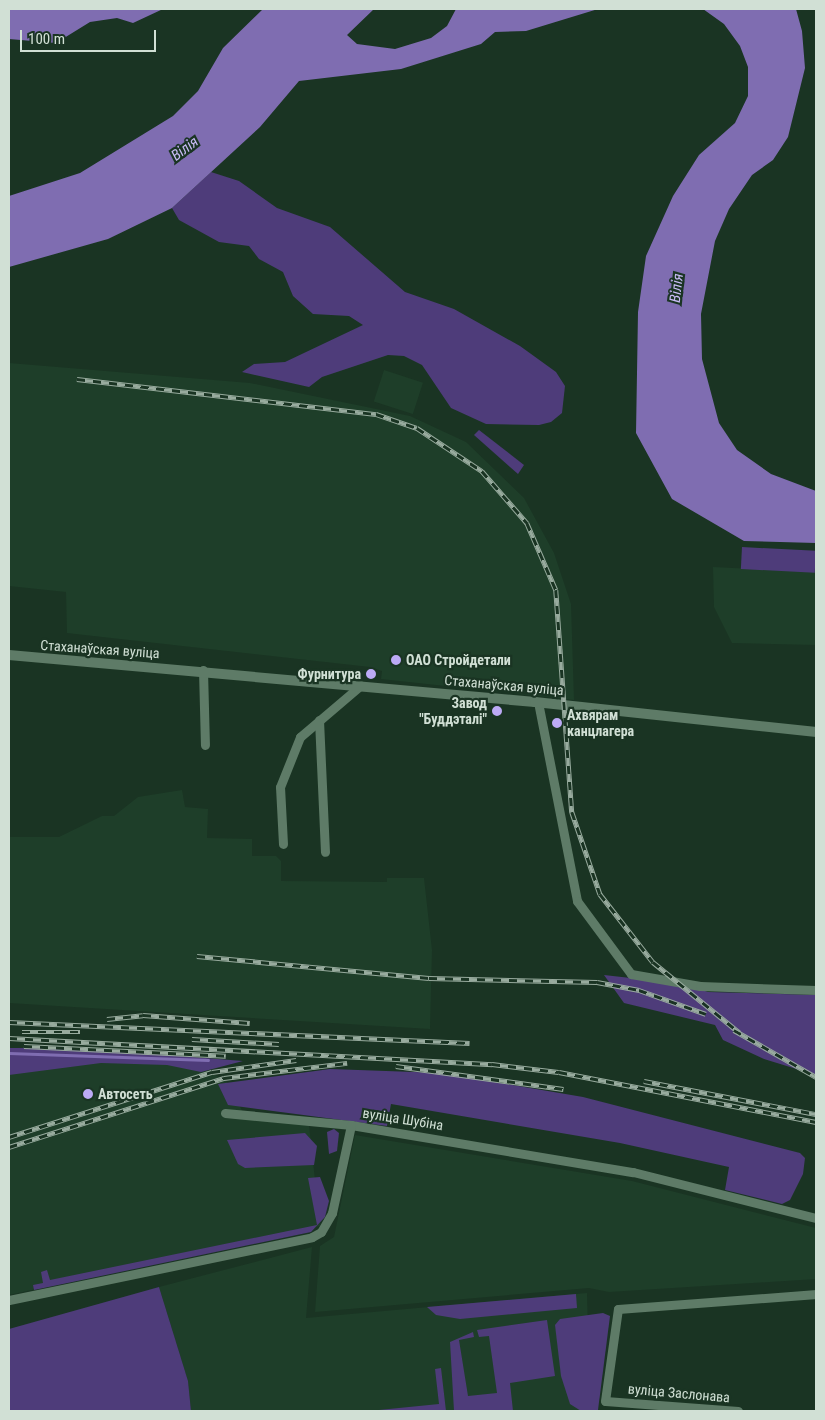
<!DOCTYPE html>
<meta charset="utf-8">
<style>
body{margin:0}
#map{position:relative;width:825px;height:1420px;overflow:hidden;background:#1a3423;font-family:"Roboto Condensed",sans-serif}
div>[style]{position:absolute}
.built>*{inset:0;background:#1e3e29;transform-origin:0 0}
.green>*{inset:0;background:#4e3c7a;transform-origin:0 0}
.water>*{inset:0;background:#7f6db1}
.stream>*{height:2.5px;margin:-1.25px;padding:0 1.25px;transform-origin:1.25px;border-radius:1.25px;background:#7f6db1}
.minor>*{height:9px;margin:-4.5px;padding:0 4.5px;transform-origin:4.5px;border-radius:4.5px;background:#5e7b67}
.tertiary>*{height:10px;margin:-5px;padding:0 5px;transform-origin:5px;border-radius:5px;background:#5e7b67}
.rail>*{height:4.5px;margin-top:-2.25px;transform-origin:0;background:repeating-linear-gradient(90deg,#1a3423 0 8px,#98ab9e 0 16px);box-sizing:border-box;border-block:1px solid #98ab9e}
.dots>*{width:14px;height:14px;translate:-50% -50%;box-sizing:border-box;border:2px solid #1a3423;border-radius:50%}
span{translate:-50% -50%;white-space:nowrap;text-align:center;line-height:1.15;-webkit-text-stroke:4.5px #1a3423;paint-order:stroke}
.street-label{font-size:14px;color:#d1e0d5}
.poi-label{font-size:14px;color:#d1e0d5;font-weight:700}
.left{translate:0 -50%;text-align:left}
.right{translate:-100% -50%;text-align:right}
.water-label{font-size:15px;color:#c8bbf4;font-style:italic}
.frame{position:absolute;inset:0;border:10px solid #d1e0d5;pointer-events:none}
.scale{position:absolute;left:20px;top:30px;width:136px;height:22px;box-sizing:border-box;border:2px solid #d1e0d5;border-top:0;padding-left:6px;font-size:15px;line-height:18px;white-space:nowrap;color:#d1e0d5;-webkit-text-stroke:4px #1a3423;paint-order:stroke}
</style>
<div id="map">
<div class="built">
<i style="clip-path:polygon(9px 363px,250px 383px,410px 416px,466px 442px,524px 498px,554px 553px,571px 604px,574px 700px,381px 679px,382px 671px,370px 667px,67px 633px,66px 592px,9px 586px)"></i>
<i style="left:384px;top:370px;width:41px;height:33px;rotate:18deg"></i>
<i style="clip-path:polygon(713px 567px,816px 572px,816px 645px,732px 643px,714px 607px)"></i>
<i style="clip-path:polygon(182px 790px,185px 807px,208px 809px,207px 838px,252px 839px,252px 856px,276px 856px,281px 861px,281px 881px,387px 882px,387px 878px,424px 878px,432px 950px,430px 1029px,9px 1003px,9px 837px,59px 837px,102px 816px,114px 816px,138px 797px)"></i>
<i style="clip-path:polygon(32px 1060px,197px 1064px,227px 1082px,246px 1118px,309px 1125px,320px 1226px,9px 1295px,9px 1066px)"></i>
<i style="clip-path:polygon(355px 1135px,632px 1181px,816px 1228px,816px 1279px,609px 1292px,589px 1288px,315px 1312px,320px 1246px,334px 1237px)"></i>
<i style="clip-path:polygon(312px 1247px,306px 1318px,587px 1293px,590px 1411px,191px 1411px,188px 1381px,159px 1287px)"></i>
</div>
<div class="green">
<i style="clip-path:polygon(211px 172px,239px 181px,277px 208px,330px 227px,405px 292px,454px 309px,520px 346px,556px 372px,565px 386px,562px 413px,551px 422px,539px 425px,486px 424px,451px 408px,422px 365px,404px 356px,388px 355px,322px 377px,309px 387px,242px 372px,254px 364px,285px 362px,363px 325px,349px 316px,313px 314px,293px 296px,283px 272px,259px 259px,249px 246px,219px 242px,179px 220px,172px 208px)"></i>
<i style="clip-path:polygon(479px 430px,524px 465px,518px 474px,474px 435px)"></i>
<i style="left:742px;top:547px;width:74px;height:22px;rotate:3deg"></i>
<i style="clip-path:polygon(604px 975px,684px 984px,708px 992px,816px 995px,816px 1075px,764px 1059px,723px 1040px,715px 1025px,624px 1003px)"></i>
<i style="clip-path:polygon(9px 1048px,79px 1048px,243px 1061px,201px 1072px,167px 1065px,101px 1063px,9px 1075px)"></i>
<i style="clip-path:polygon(330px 1069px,442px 1073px,583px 1097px,800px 1153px,805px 1158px,803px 1174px,790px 1200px,782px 1204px,725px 1190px,729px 1167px,620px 1143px,391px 1104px,387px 1126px,228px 1105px,218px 1084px)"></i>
<i style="clip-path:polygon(334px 1129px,339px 1133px,337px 1151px,329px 1154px,327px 1132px)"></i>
<i style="clip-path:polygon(305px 1133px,317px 1146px,314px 1165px,245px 1168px,238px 1164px,227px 1140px)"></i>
<i style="clip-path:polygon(320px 1177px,329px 1201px,325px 1217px,311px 1232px,34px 1290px,33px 1285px,43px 1283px,41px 1272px,47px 1270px,50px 1280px,317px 1225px,308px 1178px)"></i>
<i style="clip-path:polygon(159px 1287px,188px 1381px,191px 1411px,9px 1411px,9px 1329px)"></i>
<i style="clip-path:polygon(576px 1294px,577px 1308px,460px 1319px,436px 1315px,427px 1307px)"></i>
<i style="clip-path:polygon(603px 1313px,610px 1316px,598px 1410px,581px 1411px,570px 1404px,561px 1376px,555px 1325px,560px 1319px)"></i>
<i style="clip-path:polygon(547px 1320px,555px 1376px,510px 1383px,513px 1411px,454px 1411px,450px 1342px,473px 1332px,474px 1337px,459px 1340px,468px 1396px,497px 1393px,489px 1336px,479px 1337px,477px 1330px)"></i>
<i style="clip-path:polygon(441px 1368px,446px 1411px,369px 1411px,439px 1404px,435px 1369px)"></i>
</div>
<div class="water">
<i style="clip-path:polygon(9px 9px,163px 9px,133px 23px,117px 18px,90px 22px,56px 43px,9px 39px)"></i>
<i style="clip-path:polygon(263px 9px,374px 9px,347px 35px,357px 44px,395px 49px,431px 38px,447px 26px,456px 9px,598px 9px,526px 31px,495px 32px,481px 44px,401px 69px,299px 81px,260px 127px,172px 208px,108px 239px,9px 267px,9px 196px,80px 173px,173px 116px,198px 91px,223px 48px)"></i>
<i style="clip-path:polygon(703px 9px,796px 9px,802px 31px,805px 68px,788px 137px,773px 160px,752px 175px,729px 209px,715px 241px,701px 314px,702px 359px,719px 423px,737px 450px,771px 474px,816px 491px,816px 543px,744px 541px,672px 499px,636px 433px,638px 312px,646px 256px,673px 196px,699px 155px,735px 123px,748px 96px,748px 67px,740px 46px,724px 24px)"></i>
</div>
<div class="stream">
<i style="left:9px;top:1053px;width:199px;rotate:2deg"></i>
</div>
<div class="minor">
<i style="left:203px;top:670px;width:75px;rotate:88.5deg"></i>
<i style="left:538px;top:702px;width:203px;rotate:78.9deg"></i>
<i style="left:577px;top:901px;width:91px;rotate:53.5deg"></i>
<i style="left:631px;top:974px;width:70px;rotate:9.9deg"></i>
<i style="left:700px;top:986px;width:116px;rotate:2deg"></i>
<i style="left:319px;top:720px;width:132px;rotate:87.4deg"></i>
<i style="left:283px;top:844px;width:57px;rotate:-93deg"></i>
<i style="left:280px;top:787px;width:54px;rotate:-68.2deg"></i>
<i style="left:300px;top:737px;width:80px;rotate:-40.4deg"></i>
<i style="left:225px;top:1113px;width:127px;rotate:5.4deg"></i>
<i style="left:351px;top:1125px;width:286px;rotate:9.5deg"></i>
<i style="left:633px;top:1172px;width:189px;rotate:14.1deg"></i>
<i style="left:9px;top:1300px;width:309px;rotate:-11.7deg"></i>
<i style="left:312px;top:1237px;width:10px;rotate:-29deg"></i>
<i style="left:321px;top:1232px;width:22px;rotate:-60deg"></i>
<i style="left:332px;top:1213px;width:90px;rotate:-77.8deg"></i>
<i style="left:738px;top:1411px;width:133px;rotate:-175.7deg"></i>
<i style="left:605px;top:1401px;width:93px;rotate:-82deg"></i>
<i style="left:618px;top:1309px;width:199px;rotate:-4.3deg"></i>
</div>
<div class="tertiary">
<i style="left:9px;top:655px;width:528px;rotate:5.11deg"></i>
<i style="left:535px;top:702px;width:283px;rotate:6.1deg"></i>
</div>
<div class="rail">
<i style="left:77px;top:379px;width:301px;rotate:6.7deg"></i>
<i style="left:376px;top:414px;width:43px;rotate:18.9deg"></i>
<i style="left:417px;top:428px;width:78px;rotate:33.5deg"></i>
<i style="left:482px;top:471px;width:69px;rotate:49.1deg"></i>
<i style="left:527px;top:523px;width:73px;rotate:66.6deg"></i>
<i style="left:556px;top:590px;width:223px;rotate:85.9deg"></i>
<i style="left:572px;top:812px;width:87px;rotate:71.1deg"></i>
<i style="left:600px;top:894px;width:86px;rotate:52.1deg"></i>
<i style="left:653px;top:962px;width:112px;rotate:39.2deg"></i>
<i style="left:197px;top:956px;width:233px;rotate:5.4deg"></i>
<i style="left:429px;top:978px;width:168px;rotate:1.4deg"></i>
<i style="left:597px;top:982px;width:43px;rotate:10.8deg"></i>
<i style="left:639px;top:990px;width:71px;rotate:19.7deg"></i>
<i style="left:107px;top:1019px;width:36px;rotate:-6deg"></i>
<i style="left:143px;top:1015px;width:107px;rotate:4.3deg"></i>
<i style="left:9px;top:1022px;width:461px;rotate:2.6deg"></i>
<i style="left:734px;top:1030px;width:95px;rotate:29.8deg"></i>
<i style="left:22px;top:1032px;width:58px"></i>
<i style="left:9px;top:1038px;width:484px;rotate:3.1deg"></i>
<i style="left:492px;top:1064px;width:67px;rotate:6.8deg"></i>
<i style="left:559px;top:1072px;width:262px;rotate:11deg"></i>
<i style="left:192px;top:1039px;width:87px;rotate:3.3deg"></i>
<i style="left:24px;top:1046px;width:202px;rotate:2.8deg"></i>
<i style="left:396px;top:1066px;width:169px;rotate:7.8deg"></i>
<i style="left:644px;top:1081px;width:175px;rotate:10.9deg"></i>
<i style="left:9px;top:1137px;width:213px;rotate:-17.8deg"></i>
<i style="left:212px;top:1072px;width:85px;rotate:-8.1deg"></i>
<i style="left:9px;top:1147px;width:226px;rotate:-17.8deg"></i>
<i style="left:224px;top:1078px;width:124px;rotate:-7deg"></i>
</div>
<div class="dots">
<i style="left:396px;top:660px;background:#bcaaf5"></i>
<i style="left:371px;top:674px;background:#bcaaf5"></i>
<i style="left:497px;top:711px;background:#bcaaf5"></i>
<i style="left:557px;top:723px;background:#bcaaf5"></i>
<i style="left:88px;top:1094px;background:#bcaaf5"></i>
</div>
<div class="street-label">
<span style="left:100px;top:649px;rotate:4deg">Стаханаўская вуліца</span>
<span style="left:504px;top:685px;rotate:5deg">Стаханаўская вуліца</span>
<span style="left:403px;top:1119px;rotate:9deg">вуліца Шубіна</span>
<span style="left:679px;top:1393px;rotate:5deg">вуліца Заслонава</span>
</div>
<div class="poi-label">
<span class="left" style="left:406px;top:660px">ОАО Стройдетали</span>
<span class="right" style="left:361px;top:674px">Фурнитура</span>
<span class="right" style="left:487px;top:711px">Завод<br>"Буддэталі"</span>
<span class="left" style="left:567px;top:723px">Ахвярам<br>канцлагера</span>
<span class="left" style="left:98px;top:1094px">Автосеть</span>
</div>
<div class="water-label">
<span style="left:185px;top:149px;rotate:-37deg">Вілія</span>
<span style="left:677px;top:288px;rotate:-84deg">Вілія</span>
</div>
<div class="frame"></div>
<div class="scale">100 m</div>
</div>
